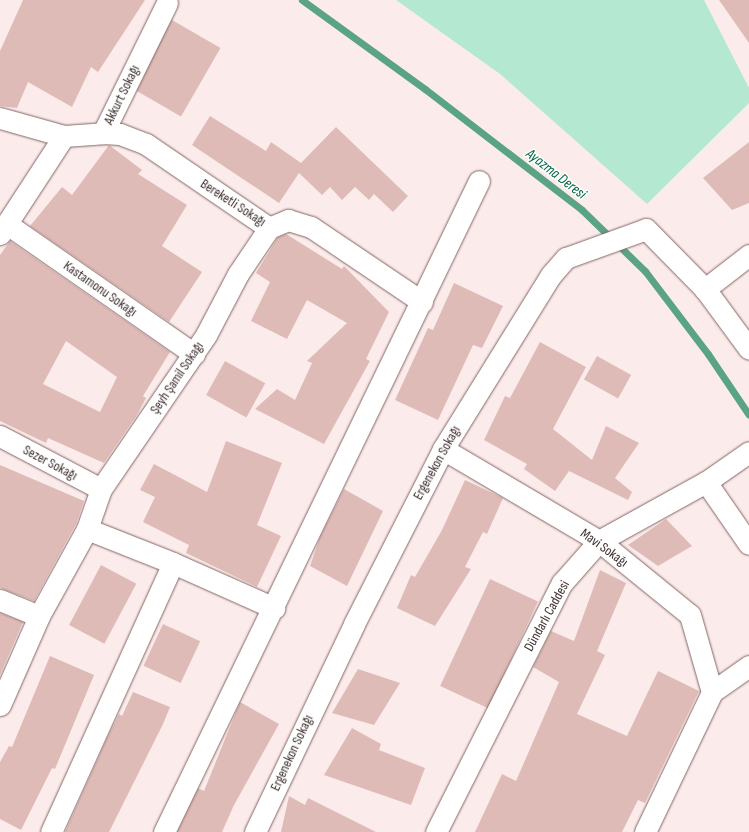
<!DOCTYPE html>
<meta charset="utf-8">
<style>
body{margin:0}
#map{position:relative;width:749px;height:832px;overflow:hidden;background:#fbeceb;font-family:"Sofia Sans Condensed",sans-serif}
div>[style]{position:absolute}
.green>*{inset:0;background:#b5e8d0}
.stream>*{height:7px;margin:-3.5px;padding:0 3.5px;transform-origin:3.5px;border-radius:3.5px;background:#5ba385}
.building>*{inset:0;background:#dfbbb8;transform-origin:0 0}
.roads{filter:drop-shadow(0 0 1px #856563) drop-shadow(0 0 1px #856563)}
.street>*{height:21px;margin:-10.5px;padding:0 10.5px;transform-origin:10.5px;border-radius:10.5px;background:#fff}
span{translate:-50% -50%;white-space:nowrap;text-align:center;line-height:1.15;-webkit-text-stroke:3px #fdfdfd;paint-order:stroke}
.street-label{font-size:14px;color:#413332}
.water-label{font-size:15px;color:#046547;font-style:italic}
</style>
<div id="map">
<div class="green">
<i style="clip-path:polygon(396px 0,704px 0,749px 88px,749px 103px,647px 204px,500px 74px)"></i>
</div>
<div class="stream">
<i style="left:302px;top:0;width:152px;rotate:35.9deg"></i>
<i style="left:425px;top:89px;width:198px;rotate:37.6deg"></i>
<i style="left:582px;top:210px;width:88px;rotate:44.1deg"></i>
<i style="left:645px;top:271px;width:104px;rotate:52.8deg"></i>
<i style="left:708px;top:354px;width:73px;rotate:56.1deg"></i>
</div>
<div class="building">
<i style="clip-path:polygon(23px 0,145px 0,98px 72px,91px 67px,72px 107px,28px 82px,17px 108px,0 106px,0 51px)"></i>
<i style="clip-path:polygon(719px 0,749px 0,749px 43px)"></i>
<i style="left:172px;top:20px;width:56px;height:79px;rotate:30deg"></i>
<i style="clip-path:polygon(210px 116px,266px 151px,271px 142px,301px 163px,336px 127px,408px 196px,393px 212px,374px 194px,369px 200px,355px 187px,342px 200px,330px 187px,322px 195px,299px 173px,279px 203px,192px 145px)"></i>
<i style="clip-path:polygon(749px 142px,749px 203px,732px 210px,703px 178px)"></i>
<i style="clip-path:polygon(109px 145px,142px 170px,138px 174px,187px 205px,162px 246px,202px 272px,169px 322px,30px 226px,62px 187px,72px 195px)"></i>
<i style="clip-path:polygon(286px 234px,342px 269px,344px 266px,389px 312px,366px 359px,370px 361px,324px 444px,255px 409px,277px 389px,295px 400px,312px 363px,307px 361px,347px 323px,307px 300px,287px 339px,251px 321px,270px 282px,256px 273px,278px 237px)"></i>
<i style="clip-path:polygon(evenodd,10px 241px,170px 352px,143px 396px,146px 398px,137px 415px,104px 463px,48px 438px,46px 443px,0 421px,0 255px,10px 241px,66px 341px,117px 377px,100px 412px,43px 384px,66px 341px)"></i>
<i style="clip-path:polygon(454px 283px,503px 306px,482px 348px,473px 345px,438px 420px,395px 400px,428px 328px,433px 330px)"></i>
<i style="clip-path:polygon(540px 342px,586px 367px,553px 429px,592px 460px,606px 426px,639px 443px,615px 478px,632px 492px,628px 500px,569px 471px,555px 491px,524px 469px,527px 464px,484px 440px,505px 396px,510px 398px)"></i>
<i style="left:597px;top:356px;width:39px;height:27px;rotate:29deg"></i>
<i style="left:225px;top:361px;width:46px;height:39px;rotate:29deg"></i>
<i style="clip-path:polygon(226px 441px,282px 463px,257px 525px,281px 536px,257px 587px,186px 553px,189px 545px,143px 522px,155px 497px,140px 490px,154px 464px,207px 492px)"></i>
<i style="clip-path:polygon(0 465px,84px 501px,76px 524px,34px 601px,0 588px)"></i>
<i style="clip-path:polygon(465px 480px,503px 498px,487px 534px,483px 532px,465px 567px,471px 569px,435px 626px,397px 608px,411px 575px,415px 577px,442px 530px)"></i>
<i style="clip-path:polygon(344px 489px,383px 511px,347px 586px,310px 566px,320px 537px)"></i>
<i style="clip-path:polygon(666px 519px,692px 546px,658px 566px,628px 545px)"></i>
<i style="left:101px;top:565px;width:40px;height:68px;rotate:28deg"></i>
<i style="clip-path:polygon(600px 570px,626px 583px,597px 651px,605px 655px,577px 714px,627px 736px,658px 671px,699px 691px,645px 803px,638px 800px,622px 832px,475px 832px,502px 774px,516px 781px,559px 682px,533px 667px,551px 631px,574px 641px)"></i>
<i style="left:490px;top:579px;width:53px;height:118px;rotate:25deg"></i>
<i style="clip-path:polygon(0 613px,23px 622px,0 675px)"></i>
<i style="left:163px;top:624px;width:41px;height:46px;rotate:25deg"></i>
<i style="clip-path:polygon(50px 656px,94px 675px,55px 769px,52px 768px,21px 830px,0 819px,0 762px,9px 746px,12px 747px)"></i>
<i style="clip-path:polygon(358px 669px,400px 683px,374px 725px,332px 713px)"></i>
<i style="clip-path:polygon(133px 692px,170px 707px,163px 724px,109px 832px,65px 832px,107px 738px,119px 714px,122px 716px)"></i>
<i style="clip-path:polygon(240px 702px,279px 724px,234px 805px,222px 832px,177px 832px,198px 788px,204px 791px)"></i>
<i style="clip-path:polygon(352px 728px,381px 744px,379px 750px,425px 768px,411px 805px,324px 775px)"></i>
<i style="clip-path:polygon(289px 796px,305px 805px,308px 798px,376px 832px,281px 832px)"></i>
</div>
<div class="roads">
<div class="street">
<i style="left:0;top:118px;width:66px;rotate:15.7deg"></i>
<i style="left:103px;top:133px;width:17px;rotate:3deg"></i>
<i style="left:120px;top:134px;width:28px;rotate:21deg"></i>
<i style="left:146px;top:144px;width:149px;rotate:34.3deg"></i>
<i style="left:7px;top:224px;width:228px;rotate:34.8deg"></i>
<i style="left:269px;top:228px;width:21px;rotate:-23deg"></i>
<i style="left:288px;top:220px;width:24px;rotate:17deg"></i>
<i style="left:311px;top:227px;width:134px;rotate:34deg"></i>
<i style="left:0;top:234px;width:117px;rotate:-56.9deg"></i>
<i style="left:64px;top:136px;width:39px;rotate:-4deg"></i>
<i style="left:103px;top:133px;width:145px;rotate:-63.8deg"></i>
<i style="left:749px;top:255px;width:56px;rotate:142.3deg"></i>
<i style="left:705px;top:289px;width:74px;rotate:53.7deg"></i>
<i style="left:0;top:436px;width:114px;rotate:27.7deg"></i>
<i style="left:443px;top:449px;width:181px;rotate:30.5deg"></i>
<i style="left:599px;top:541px;width:117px;rotate:39.1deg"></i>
<i style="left:690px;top:615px;width:80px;rotate:74.1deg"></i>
<i style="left:706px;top:482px;width:75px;rotate:55.3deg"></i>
<i style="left:87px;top:529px;width:42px;rotate:-70.7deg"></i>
<i style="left:101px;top:489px;width:186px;rotate:-55.7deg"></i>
<i style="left:206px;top:335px;width:69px;rotate:-62.3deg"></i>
<i style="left:238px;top:274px;width:55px;rotate:-56deg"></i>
<i style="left:0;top:600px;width:42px;rotate:22.3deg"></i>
<i style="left:0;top:705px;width:97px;rotate:-66.3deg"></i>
<i style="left:39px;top:616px;width:99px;rotate:-61.1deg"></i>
<i style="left:87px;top:529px;width:92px;rotate:21.6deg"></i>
<i style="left:51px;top:832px;width:295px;rotate:-65.6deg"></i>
<i style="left:173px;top:563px;width:111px;rotate:24deg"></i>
<i style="left:164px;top:832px;width:723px;rotate:-64.18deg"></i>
<i style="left:255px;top:832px;width:230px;rotate:-64.5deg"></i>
<i style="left:354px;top:624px;width:196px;rotate:-63deg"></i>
<i style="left:443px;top:449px;width:205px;rotate:-58.2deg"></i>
<i style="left:551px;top:275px;width:23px;rotate:-49deg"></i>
<i style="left:566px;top:258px;width:85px;rotate:-19.9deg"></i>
<i style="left:646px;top:229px;width:84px;rotate:45.5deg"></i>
<i style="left:436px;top:832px;width:279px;rotate:-63.2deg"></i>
<i style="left:562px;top:583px;width:56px;rotate:-48.6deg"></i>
<i style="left:599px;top:541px;width:122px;rotate:-28.9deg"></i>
<i style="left:706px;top:482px;width:52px;rotate:-34.9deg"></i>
<i style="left:645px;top:832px;width:155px;rotate:-64.4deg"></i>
<i style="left:712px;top:692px;width:45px;rotate:-35.1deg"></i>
</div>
</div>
<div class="street-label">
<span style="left:122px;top:95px;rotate:-64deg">Akkurt Sokağı</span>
<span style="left:233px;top:203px;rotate:33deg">Bereketli Sokağı</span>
<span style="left:100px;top:289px;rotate:35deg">Kastamonu Sokağı</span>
<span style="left:177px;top:378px;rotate:-56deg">Şeyh Şamil Sokağı</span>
<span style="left:50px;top:463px;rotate:28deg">Sezer Sokağı</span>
<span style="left:437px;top:463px;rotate:-61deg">Ergenekon Sokağı</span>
<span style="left:604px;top:548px;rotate:36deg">Mavi Sokağı</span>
<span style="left:547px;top:616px;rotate:-61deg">Dündarlı Caddesi</span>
<span style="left:292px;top:753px;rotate:-65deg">Ergenekon Sokağı</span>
</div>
<div class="water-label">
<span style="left:556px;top:174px;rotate:38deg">Ayazma Deresi</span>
</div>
</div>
